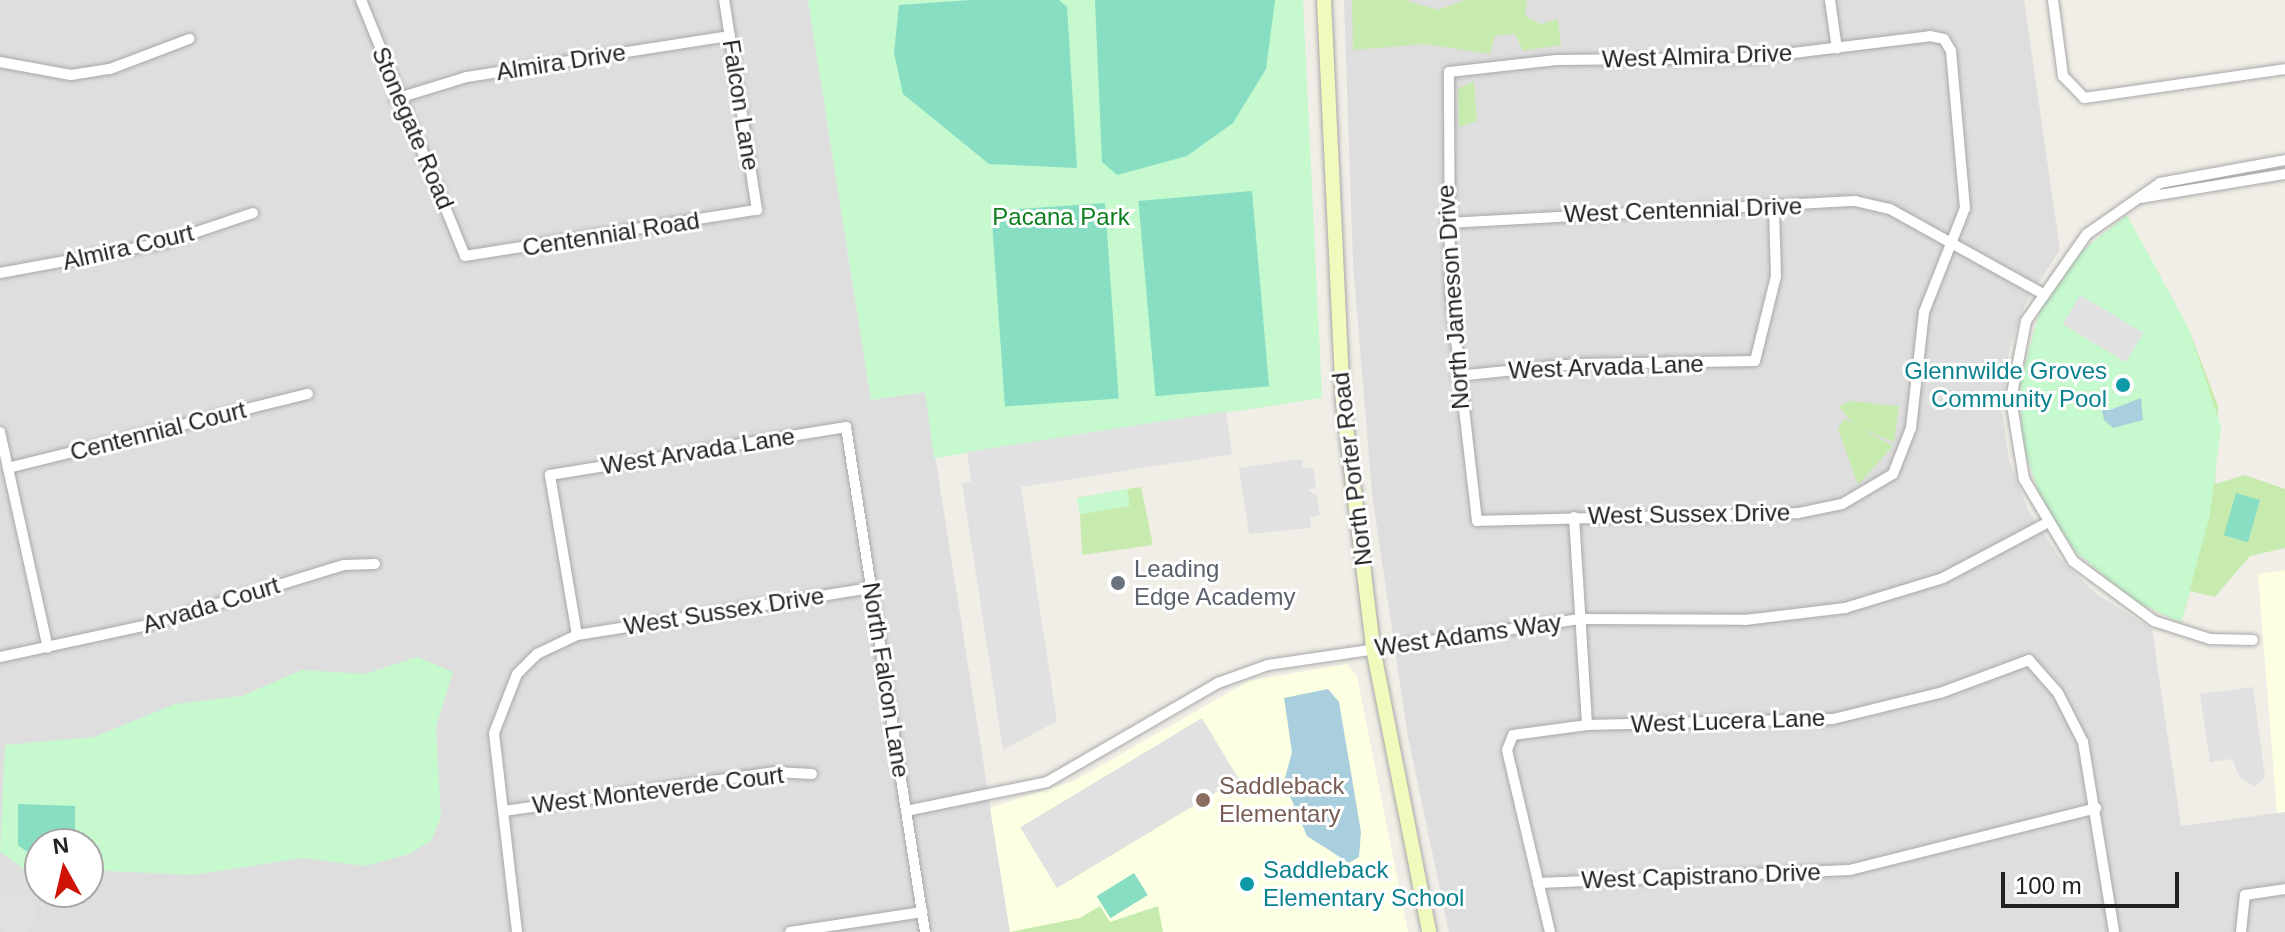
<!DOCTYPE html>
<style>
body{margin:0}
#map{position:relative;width:2285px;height:932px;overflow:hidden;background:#f1eee7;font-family:Arial,sans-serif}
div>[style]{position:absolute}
.residential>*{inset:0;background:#dfdede}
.education>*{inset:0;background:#fdffe3}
.grass>*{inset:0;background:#c7eaaf}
.park>*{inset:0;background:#c6f9ce;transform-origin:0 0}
.pitch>*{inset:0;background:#87dec3;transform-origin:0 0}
.parking>*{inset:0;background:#e1e1e1;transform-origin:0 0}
.round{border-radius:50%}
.water>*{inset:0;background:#a9cedd}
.roads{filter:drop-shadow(0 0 2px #a8a8a8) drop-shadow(0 0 2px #a8a8a8)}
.street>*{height:10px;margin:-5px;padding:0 5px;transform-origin:5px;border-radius:5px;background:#fff}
.secondary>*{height:14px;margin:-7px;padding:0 7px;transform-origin:7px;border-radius:7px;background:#f2f9bd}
.dots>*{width:22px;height:22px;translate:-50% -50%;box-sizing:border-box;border:4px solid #fff;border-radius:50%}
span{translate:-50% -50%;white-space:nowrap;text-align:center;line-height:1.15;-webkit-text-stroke:6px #fff;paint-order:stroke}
.street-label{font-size:24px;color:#212121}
.park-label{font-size:24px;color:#0e801f}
.culture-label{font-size:24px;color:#0d838f}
.right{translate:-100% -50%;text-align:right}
.left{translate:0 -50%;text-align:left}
.worship-label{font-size:24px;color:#5b616d}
.education-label{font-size:24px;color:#785e54}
.north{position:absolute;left:24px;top:828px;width:80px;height:80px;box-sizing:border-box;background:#fff;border:2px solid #a6a6a6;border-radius:50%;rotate:352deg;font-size:22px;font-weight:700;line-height:32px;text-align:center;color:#212121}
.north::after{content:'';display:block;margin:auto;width:28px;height:36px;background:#ce1203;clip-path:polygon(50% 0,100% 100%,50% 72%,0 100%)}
.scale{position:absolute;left:2001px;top:872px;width:178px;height:36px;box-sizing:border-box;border:4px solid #212121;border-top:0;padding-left:10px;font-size:24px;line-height:28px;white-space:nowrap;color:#212121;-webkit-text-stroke:6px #fff;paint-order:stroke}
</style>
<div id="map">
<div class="residential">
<i style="clip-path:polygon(evenodd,0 0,808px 0,871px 400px,925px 392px,1010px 932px,0 932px,0 0,40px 844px,88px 844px,88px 892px,40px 892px,40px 844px)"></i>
<i style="clip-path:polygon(1344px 0,2024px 0,2060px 250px,2025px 304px,2009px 350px,2002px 411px,2009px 460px,2027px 508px,2059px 557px,2095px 593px,2152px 629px,2181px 826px,2285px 812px,2285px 932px,1449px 932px,1408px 737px,1372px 494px,1353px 263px)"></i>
</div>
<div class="education">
<i style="clip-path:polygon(2285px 570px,2285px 812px,2277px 813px,2258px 574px)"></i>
<i style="clip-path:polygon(1347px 664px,1357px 676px,1408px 932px,1010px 932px,990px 808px,1076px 780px,1249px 681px)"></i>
</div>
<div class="grass">
<i style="clip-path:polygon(1352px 0,1405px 0,1438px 10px,1465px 0,1527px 0,1525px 16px,1541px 24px,1558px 19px,1561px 45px,1523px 51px,1515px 34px,1495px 36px,1490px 54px,1425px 44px,1353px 50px)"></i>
<i style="clip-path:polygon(1474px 81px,1477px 121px,1459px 127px,1458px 89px)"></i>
<i style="clip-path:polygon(2188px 327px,2218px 406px,2215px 484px,2245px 475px,2285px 489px,2285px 548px,2250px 556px,2215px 597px,2190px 591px,2183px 617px)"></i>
<i style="clip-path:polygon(1850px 401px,1899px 406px,1894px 442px,1855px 426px,1839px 407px)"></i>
<i style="clip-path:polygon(1844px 419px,1893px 446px,1858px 485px,1838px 429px)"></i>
<i style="clip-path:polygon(1141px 487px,1153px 545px,1082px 555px,1080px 514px,1129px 506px,1127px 489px)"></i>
<i style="clip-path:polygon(1100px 906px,1110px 922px,1158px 906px,1163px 932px,1010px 932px,1080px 918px)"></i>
</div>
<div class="park">
<i style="clip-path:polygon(808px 0,1303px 0,1322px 398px,934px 458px,925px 392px,871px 400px)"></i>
<i style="clip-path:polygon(2127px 215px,2188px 327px,2221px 427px,2210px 514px,2181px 623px,2130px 599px,2076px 552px,2043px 504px,2022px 443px,2020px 382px,2040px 310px,2079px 253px)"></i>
<i style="left:1127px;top:489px;width:17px;height:51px;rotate:80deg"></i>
<i style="clip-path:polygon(417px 657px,453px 672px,436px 727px,441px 817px,431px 841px,409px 854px,366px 866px,302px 858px,193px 875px,88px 870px,88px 844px,40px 844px,40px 870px,24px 869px,0 852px,5px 745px,94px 737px,175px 704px,242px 696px,302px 670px,365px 674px)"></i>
</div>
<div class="pitch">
<i style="clip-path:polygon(971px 0,1059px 0,1067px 7px,1077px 168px,989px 164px,903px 94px,894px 53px,899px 5px)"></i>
<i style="clip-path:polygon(1095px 0,1275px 0,1266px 69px,1233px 123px,1187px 156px,1117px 175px,1102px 162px)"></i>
<i style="left:1252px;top:191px;width:196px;height:114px;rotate:85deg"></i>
<i style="left:1105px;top:203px;width:196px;height:114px;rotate:86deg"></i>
<i style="left:2236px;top:493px;width:25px;height:44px;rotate:16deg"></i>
<i style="clip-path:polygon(18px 804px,75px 806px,75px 844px,26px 851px,18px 845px)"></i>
<i style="left:1134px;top:873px;width:26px;height:44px;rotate:58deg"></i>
</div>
<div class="parking">
<i style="left:2080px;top:295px;width:74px;height:34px;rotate:31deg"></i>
<i style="clip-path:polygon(1226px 411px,1232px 454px,1021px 487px,1057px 721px,1003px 750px,962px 483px,971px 481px,967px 452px)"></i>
<i style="clip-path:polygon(1302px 459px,1303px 468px,1313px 468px,1316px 487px,1308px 490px,1317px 496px,1320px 515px,1310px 518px,1311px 528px,1249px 534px,1239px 468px)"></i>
<i style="clip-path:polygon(2253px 687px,2265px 777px,2255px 787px,2239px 776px,2232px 759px,2210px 762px,2200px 694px)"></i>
<i style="left:1202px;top:718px;width:71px;height:212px;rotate:59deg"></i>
<i class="round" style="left:-4px;top:894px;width:40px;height:40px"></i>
</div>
<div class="water">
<i style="clip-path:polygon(2141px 398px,2143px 420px,2113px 428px,2104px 420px,2101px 405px,2110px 410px)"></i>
<i style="clip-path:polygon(1328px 689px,1339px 702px,1361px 832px,1359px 857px,1349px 863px,1307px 836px,1284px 782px,1292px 752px,1284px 698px)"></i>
</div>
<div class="roads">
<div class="street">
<i style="left:361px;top:0;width:276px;rotate:67.9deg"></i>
<i style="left:465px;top:256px;width:296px;rotate:-9deg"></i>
<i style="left:757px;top:210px;width:213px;rotate:-98.9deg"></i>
<i style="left:1830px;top:0;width:49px;rotate:81.9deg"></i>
<i style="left:2053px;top:0;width:77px;rotate:82.5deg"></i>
<i style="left:2063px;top:76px;width:30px;rotate:46deg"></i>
<i style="left:2084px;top:98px;width:203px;rotate:-8.2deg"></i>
<i style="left:1930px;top:36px;width:14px;rotate:12deg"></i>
<i style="left:1944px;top:39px;width:14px;rotate:60deg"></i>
<i style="left:1951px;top:51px;width:158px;rotate:84.9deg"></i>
<i style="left:1965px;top:208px;width:112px;rotate:111.5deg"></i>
<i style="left:1924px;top:312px;width:117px;rotate:96.4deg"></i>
<i style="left:1911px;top:428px;width:49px;rotate:111.4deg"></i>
<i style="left:1893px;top:474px;width:59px;rotate:149.5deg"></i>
<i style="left:1842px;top:504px;width:45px;rotate:168.4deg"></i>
<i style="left:1798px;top:513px;width:321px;rotate:178.6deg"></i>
<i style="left:1477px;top:521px;width:236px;rotate:-96.6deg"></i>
<i style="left:1450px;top:287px;width:215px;rotate:-90.3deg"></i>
<i style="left:1449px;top:72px;width:108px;rotate:-6.4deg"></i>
<i style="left:1556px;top:60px;width:196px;rotate:-0.6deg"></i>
<i style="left:1752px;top:58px;width:179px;rotate:-7deg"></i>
<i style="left:0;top:62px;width:72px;rotate:10.4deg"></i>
<i style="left:71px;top:75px;width:39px;rotate:-9deg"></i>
<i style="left:110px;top:69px;width:85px;rotate:-20.8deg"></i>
<i style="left:395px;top:99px;width:75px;rotate:-17deg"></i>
<i style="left:467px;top:77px;width:266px;rotate:-8.9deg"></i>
<i style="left:2140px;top:198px;width:147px;rotate:-9.4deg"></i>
<i style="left:1447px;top:223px;width:409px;rotate:-3.1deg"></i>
<i style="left:1855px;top:201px;width:36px;rotate:13deg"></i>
<i style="left:1890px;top:209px;width:171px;rotate:29deg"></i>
<i style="left:0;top:273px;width:167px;rotate:-10.4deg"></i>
<i style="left:164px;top:243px;width:94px;rotate:-18.6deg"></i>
<i style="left:1457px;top:376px;width:120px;rotate:-5.8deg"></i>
<i style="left:1576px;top:364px;width:179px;rotate:-1deg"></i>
<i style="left:1755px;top:361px;width:88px;rotate:-76.1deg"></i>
<i style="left:1776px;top:276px;width:67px;rotate:-91.7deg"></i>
<i style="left:0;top:432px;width:221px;rotate:77.5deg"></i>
<i style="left:8px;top:468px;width:309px;rotate:-13.9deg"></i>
<i style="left:1574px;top:517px;width:208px;rotate:86.4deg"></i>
<i style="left:577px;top:635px;width:162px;rotate:-99.6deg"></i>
<i style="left:550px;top:475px;width:300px;rotate:-9.2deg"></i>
<i style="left:846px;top:427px;width:511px;rotate:81.11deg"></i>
<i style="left:2253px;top:640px;width:43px;rotate:-178.7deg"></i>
<i style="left:2210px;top:639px;width:59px;rotate:-162.2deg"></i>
<i style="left:2154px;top:621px;width:101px;rotate:-143.5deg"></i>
<i style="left:2073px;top:561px;width:96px;rotate:-120.9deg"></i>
<i style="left:2024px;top:479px;width:81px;rotate:-99.2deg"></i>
<i style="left:2011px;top:399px;width:79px;rotate:-79.1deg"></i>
<i style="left:2026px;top:321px;width:106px;rotate:-55deg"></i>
<i style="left:2087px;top:234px;width:89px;rotate:-34.9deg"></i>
<i style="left:2160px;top:183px;width:127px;rotate:-10.4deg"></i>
<i style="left:0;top:657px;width:156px;rotate:-12.2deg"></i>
<i style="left:152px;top:624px;width:201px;rotate:-17.1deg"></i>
<i style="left:344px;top:565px;width:31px;rotate:-2deg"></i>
<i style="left:504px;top:811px;width:274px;rotate:-8.2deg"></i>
<i style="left:775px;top:772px;width:37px;rotate:3deg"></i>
<i style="left:906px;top:811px;width:144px;rotate:-11.6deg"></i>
<i style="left:1047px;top:782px;width:198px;rotate:-30.1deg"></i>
<i style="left:1218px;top:683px;width:53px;rotate:-19.8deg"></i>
<i style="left:1268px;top:665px;width:315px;rotate:-8.4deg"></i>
<i style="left:1580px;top:619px;width:165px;rotate:0.3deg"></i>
<i style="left:1745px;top:620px;width:101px;rotate:-6.8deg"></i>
<i style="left:1845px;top:608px;width:102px;rotate:-17deg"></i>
<i style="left:1943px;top:578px;width:115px;rotate:-27.9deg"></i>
<i style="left:1538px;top:883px;width:312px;rotate:-2.4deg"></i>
<i style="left:1850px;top:870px;width:254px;rotate:-14.1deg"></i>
<i style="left:517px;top:932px;width:200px;rotate:-96.6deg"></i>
<i style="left:494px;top:733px;width:63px;rotate:-68.7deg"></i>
<i style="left:517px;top:674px;width:28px;rotate:-45deg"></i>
<i style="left:537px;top:654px;width:44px;rotate:-25.4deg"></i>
<i style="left:577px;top:635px;width:299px;rotate:-9.1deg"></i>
<i style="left:790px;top:932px;width:134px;rotate:-8.6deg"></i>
<i style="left:1550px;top:932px;width:187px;rotate:-103.3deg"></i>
<i style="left:1507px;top:750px;width:16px;rotate:-68deg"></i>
<i style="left:1513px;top:735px;width:75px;rotate:-7.7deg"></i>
<i style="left:1587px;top:725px;width:246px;rotate:-1.4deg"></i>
<i style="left:1833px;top:719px;width:110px;rotate:-13.7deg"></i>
<i style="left:1940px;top:693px;width:95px;rotate:-20.3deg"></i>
<i style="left:2029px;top:660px;width:44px;rotate:48.7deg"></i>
<i style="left:2058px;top:693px;width:55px;rotate:63deg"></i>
<i style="left:2083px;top:742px;width:193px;rotate:80.7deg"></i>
<i style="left:2241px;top:932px;width:37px;rotate:-84deg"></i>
<i style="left:2245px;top:895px;width:40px;rotate:-8.5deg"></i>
</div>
<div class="secondary">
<i style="left:1324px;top:0;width:402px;rotate:87.3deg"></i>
<i style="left:1343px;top:402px;width:248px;rotate:83deg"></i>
<i style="left:1373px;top:648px;width:289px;rotate:78.8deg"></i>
</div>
</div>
<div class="dots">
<i style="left:2123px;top:385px;background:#0f9aa8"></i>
<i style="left:1118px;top:583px;background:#6b7280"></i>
<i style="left:1203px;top:800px;background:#8d6e63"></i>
<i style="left:1247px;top:884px;background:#0f9aa8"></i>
</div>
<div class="street-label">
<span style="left:1697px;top:56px;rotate:-2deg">West Almira Drive</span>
<span style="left:561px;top:62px;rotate:-9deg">Almira Drive</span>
<span style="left:741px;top:105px;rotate:81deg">Falcon Lane</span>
<span style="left:413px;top:128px;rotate:67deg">Stonegate Road</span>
<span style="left:1683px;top:210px;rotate:-2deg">West Centennial Drive</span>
<span style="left:611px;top:234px;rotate:-9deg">Centennial Road</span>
<span style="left:128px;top:247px;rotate:-13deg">Almira Court</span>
<span style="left:1453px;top:297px;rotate:-94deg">North Jameson Drive</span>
<span style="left:1606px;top:367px;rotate:-2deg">West Arvada Lane</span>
<span style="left:158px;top:431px;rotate:-14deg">Centennial Court</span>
<span style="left:698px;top:451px;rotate:-9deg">West Arvada Lane</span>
<span style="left:1352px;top:469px;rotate:-97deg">North Porter Road</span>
<span style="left:1689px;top:514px;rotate:-1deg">West Sussex Drive</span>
<span style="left:211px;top:605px;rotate:-17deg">Arvada Court</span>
<span style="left:724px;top:611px;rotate:-9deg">West Sussex Drive</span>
<span style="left:1468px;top:635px;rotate:-8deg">West Adams Way</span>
<span style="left:886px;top:680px;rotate:81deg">North Falcon Lane</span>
<span style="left:1728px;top:721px;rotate:-2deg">West Lucera Lane</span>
<span style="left:658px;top:790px;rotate:-7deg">West Monteverde Court</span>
<span style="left:1701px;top:876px;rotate:-2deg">West Capistrano Drive</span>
</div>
<div class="park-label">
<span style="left:1061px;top:217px">Pacana Park</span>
</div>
<div class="culture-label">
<span class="right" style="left:2107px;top:385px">Glennwilde Groves<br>Community Pool</span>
<span class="left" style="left:1263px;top:884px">Saddleback<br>Elementary School</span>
</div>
<div class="worship-label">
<span class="left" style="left:1134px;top:583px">Leading<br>Edge Academy</span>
</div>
<div class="education-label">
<span class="left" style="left:1219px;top:800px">Saddleback<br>Elementary</span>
</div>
<div class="north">N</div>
<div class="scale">100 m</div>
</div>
